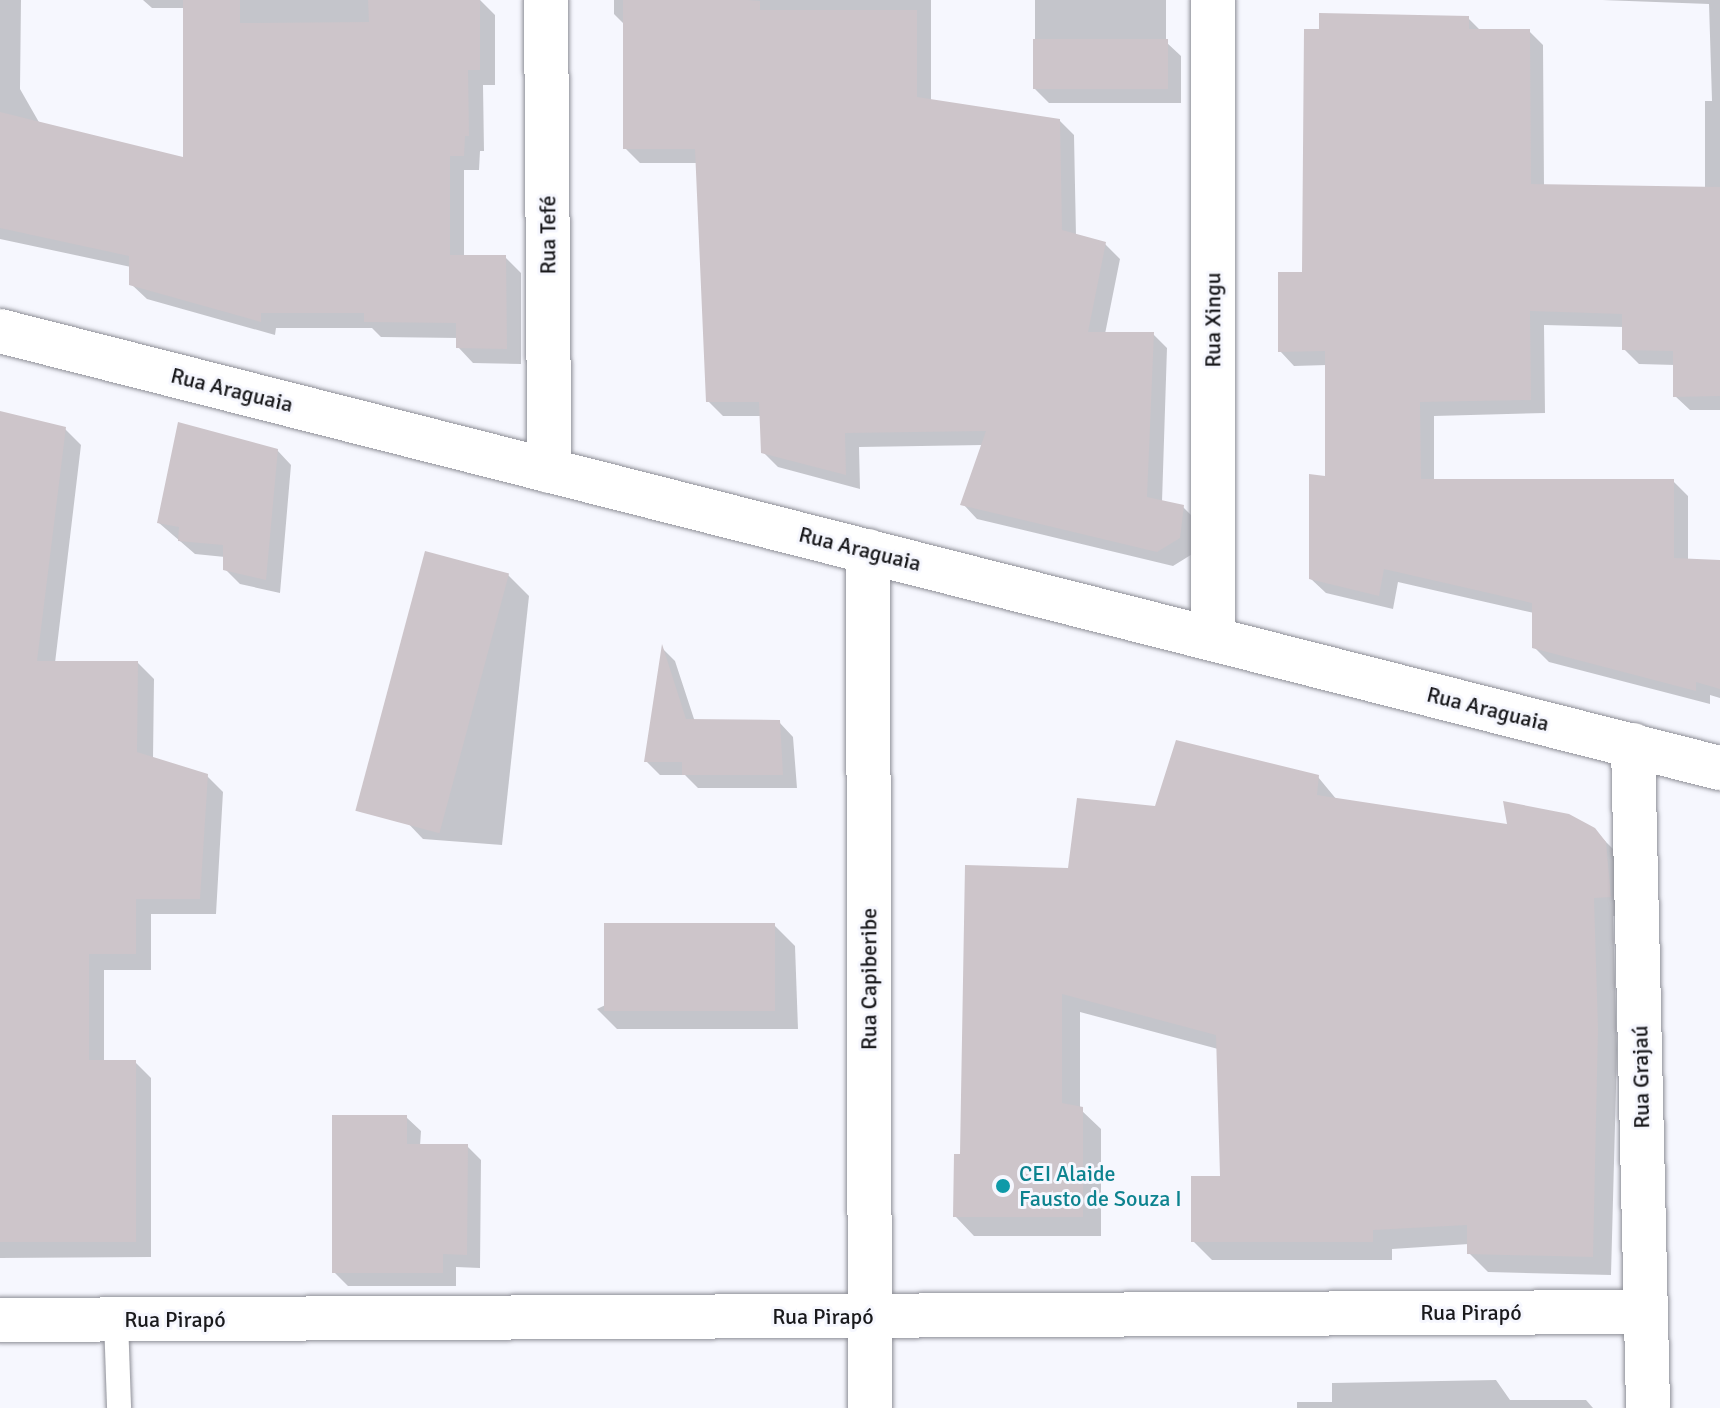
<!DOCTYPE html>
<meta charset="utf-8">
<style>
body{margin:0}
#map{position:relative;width:1720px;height:1408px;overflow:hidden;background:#f6f7fe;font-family:Signika,sans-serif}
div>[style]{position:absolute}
.shadow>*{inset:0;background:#0003}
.building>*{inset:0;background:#cdc5ca;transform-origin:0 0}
.roads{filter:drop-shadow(0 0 2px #8e8f97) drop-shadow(0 0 2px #8e8f97)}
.lane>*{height:24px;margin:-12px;padding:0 12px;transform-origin:12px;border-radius:12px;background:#fff}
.street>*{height:44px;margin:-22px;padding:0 22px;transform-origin:22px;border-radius:22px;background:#fff}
.secondary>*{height:44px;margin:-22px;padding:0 22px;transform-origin:22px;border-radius:22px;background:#fff}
.dots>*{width:22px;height:22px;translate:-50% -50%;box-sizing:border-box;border:4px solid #f6f7fe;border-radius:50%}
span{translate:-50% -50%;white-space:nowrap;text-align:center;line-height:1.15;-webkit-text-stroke:6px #f6f7fe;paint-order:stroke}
.street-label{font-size:22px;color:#19191c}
.culture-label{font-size:22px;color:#0d838f}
.left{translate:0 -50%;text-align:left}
</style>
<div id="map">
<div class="shadow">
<i style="clip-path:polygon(0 0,21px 0,20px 89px,40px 124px,185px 159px,185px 8px,152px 8px,143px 0,480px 0,495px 15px,495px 85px,483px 85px,484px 151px,480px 151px,479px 170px,464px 170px,464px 257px,505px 257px,521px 273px,521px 364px,473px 363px,458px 347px,458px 338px,381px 337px,372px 328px,276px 328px,275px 335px,147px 299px,131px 284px,131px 267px,0 239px)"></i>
<i style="clip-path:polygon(614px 0,931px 0,931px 101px,1059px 120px,1074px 135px,1076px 236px,1105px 244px,1120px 259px,1105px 334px,1153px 334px,1167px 348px,1162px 502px,1183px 507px,1198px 522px,1194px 553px,1173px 566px,977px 519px,963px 504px,983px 445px,859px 447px,860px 489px,778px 467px,763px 452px,762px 416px,723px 416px,708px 401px,697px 163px,640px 163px,625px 148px,625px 25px,614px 14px)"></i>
<i style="clip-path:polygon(1035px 0,1166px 0,1166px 42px,1181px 56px,1181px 103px,1049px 103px,1035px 89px)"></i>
<i style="clip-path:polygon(1602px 0,1720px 0,1720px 410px,1690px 410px,1675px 396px,1675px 365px,1639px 364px,1624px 349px,1624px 327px,1544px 325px,1545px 413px,1434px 416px,1434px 481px,1673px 481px,1688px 496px,1688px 561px,1720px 562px,1720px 698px,1710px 695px,1710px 704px,1549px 662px,1534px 647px,1534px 613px,1398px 582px,1393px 609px,1326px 593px,1311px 579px,1327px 479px,1327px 365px,1294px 366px,1280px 351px,1304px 274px,1468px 18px,1481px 31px,1529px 31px,1543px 45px,1544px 186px,1705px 189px,1705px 101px,1712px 101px,1709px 4px)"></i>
<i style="clip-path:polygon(0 412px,65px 429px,81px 445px,55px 663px,138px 663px,154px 679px,153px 759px,207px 776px,223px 792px,216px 914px,151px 914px,151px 970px,104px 970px,104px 1062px,135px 1062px,151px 1078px,151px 1257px,0 1258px)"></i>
<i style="clip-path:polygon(277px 450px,291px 465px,280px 593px,240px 584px,225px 569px,225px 557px,195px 554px,159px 523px)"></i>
<i style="clip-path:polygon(508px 575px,529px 596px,502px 845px,423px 839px,403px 818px)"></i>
<i style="clip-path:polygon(663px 649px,675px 661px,695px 722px,779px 722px,793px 737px,797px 788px,698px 788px,685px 775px,660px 775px,646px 761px)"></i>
<i style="clip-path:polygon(1318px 777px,1337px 800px,1509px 826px,1594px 830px,1614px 850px,1630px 916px,1613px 916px,1617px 1050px,1611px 1275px,1488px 1272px,1469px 1253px,1469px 1244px,1392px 1249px,1392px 1260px,1212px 1260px,1193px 1241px,1222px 1178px,1218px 1049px,1080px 1012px,1080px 1109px,1101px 1129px,1101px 1236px,974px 1236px,955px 1216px,962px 1156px,1069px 870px,1157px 808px)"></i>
<i style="clip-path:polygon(774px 925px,795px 946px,798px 1029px,617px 1029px,597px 1009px)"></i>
<i style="clip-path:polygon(406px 1117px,421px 1131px,420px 1146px,467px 1146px,481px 1160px,480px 1268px,456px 1267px,456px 1286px,348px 1286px,334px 1272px)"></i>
<i style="clip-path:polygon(1496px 1380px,1510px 1400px,1586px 1400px,1593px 1408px,1297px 1408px,1297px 1402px,1332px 1402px,1332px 1383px)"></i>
</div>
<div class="building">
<i style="clip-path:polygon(183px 0,240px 0,240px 23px,369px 22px,368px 0,480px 0,480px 70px,468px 70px,469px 136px,465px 136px,464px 156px,450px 156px,450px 255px,506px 255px,507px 349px,456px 348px,456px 323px,364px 322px,364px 313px,261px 313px,261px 322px,129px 285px,129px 256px,0 228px,0 112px,183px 157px)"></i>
<i style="clip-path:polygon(623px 0,748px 0,760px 1px,760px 10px,917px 10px,917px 97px,1060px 119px,1062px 230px,1106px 242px,1088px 332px,1154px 332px,1147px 497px,1184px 505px,1180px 538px,1157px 552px,960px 505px,986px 431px,845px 433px,846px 475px,761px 453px,759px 402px,706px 402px,695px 149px,623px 149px)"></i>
<i style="clip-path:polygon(1319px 13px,1469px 16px,1469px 29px,1530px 29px,1531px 184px,1720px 187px,1720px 396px,1673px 397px,1673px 351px,1622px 350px,1622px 314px,1530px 311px,1531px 400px,1420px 402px,1421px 479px,1674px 479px,1674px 558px,1720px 560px,1720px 689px,1696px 682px,1696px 691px,1532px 648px,1532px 603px,1384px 569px,1379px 596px,1309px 579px,1309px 474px,1325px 476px,1325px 351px,1278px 352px,1278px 272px,1302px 272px,1304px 29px,1319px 29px)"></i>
<i style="left:1033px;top:39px;width:135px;height:50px"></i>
<i style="clip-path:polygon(0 411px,66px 427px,37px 661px,138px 661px,137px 752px,208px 774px,200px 899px,136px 899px,136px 954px,89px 954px,89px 1060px,136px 1060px,136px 1242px,0 1242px)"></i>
<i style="clip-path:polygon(178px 422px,278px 449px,266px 580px,223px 570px,223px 545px,178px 541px,179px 527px,157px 523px)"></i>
<i style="left:425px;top:551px;width:87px;height:269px;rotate:15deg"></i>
<i style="clip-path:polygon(662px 644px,686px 719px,780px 720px,783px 775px,682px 775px,682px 762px,644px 762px)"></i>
<i style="clip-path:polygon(1176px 740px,1319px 775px,1317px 795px,1507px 824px,1503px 801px,1569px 814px,1595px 828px,1606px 842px,1611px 897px,1594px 898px,1598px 1029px,1593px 1257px,1467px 1254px,1467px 1225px,1373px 1230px,1373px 1242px,1191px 1242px,1191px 1176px,1220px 1176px,1216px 1035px,1062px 994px,1062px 1103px,1083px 1107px,1083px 1217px,953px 1217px,954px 1154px,960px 1154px,965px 865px,1068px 868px,1077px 798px,1155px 806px)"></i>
<i style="left:604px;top:923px;width:171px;height:88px"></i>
<i style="clip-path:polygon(332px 1115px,407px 1115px,407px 1144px,468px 1144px,467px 1255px,443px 1254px,443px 1273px,332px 1273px)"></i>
</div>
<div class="roads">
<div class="lane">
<i style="left:116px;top:1320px;width:88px;rotate:88deg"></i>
</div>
<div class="street">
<i style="left:546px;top:0;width:471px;rotate:89.6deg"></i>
<i style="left:868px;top:551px;width:857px;rotate:89.87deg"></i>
<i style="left:1213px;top:639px;width:639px;rotate:-90deg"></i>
<i style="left:1633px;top:745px;width:663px;rotate:88.7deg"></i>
<i style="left:0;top:1320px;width:1646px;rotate:-0.28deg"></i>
</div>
<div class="secondary">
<i style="left:0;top:331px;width:1775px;rotate:14.26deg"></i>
</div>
</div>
<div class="dots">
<i style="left:1003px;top:1186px;background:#0f9aa8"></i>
</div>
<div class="street-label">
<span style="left:548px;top:235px;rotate:-90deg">Rua Tefé</span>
<span style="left:1213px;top:320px;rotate:-90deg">Rua Xingu</span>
<span style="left:232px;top:390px;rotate:14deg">Rua Araguaia</span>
<span style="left:860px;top:549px;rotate:14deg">Rua Araguaia</span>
<span style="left:1488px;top:709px;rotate:14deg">Rua Araguaia</span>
<span style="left:869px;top:979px;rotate:-90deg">Rua Capiberibe</span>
<span style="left:1641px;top:1077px;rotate:-91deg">Rua Grajaú</span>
<span style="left:1471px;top:1313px">Rua Pirapó</span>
<span style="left:823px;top:1317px">Rua Pirapó</span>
<span style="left:175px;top:1320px">Rua Pirapó</span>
</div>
<div class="culture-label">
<span class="left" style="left:1019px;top:1186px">CEI Alaide<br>Fausto de Souza I</span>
</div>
</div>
